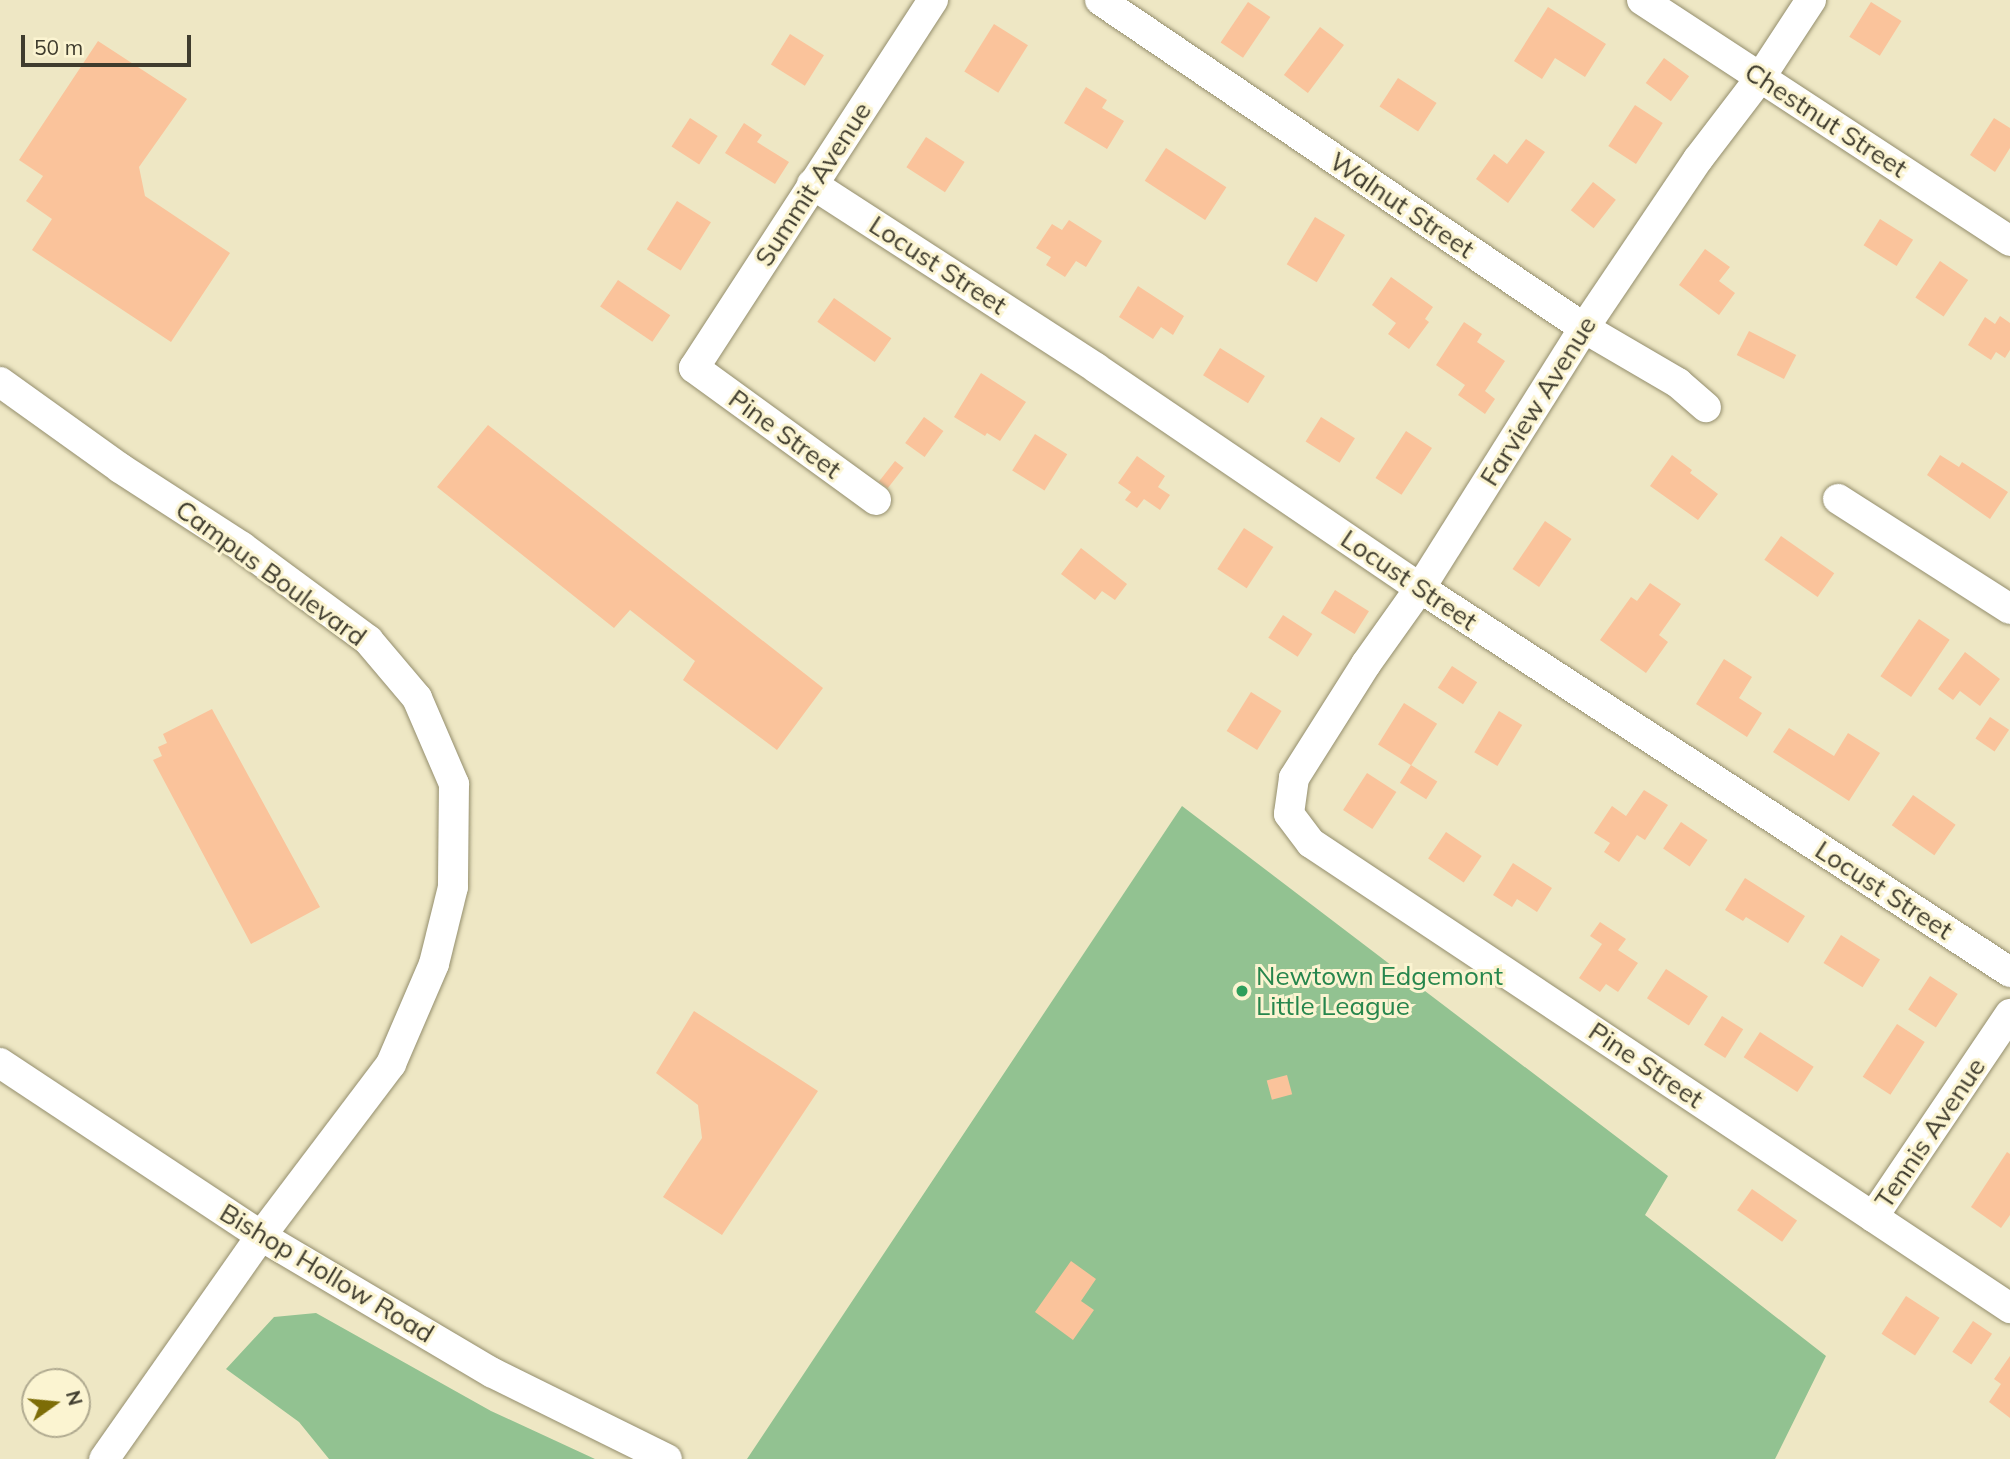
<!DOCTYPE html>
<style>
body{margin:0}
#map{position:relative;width:2010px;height:1459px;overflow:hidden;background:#eee7c4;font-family:Mulish,sans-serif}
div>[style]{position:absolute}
.green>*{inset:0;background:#92c291}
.building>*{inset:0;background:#fac39b;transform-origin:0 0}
.roads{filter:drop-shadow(0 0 2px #948e6d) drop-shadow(0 0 2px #948e6d)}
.minor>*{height:30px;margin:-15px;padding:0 15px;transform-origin:15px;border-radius:15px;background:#fff}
.dots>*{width:19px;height:19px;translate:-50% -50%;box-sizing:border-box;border:4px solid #fbf4d1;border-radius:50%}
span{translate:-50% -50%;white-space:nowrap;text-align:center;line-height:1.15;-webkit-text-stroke:6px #fbf4d1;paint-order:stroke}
.street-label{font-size:26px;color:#3f3c2e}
.leisure-label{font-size:26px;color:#27864d}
.left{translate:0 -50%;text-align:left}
.north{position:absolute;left:21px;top:1368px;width:70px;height:70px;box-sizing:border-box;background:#fbf4d1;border:2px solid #b0aa90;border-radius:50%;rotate:75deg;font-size:19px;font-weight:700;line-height:28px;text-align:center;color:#3f3c2e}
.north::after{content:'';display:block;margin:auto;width:24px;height:32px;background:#7d6d07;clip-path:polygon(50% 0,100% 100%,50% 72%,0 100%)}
.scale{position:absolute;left:21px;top:35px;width:170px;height:32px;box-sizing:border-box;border:4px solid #3f3c2e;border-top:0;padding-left:9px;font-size:21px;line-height:24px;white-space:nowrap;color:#3f3c2e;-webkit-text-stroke:5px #fbf4d1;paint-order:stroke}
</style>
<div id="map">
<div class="green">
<i style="clip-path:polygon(1182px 806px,1668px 1176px,1645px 1215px,1826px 1356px,1775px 1459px,747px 1459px)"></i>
<i style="clip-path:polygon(316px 1313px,491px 1411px,595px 1459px,329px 1459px,299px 1422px,226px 1369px,274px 1317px)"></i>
</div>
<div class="building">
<i style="left:1248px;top:2px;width:27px;height:49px;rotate:34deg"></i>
<i style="left:1871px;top:2px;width:36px;height:41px;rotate:32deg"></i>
<i style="clip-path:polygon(1548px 7px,1606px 44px,1585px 77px,1555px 58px,1542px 79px,1514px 61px)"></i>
<i style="left:994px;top:24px;width:40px;height:56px;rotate:32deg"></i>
<i style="left:1320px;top:27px;width:30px;height:60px;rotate:37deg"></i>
<i style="left:790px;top:34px;width:40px;height:36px;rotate:32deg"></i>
<i style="clip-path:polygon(98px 41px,187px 99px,139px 167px,145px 196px,230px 253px,171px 342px,32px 250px,52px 219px,26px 201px,43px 176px,19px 160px)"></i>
<i style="left:1664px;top:58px;width:31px;height:31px;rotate:36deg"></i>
<i style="left:1398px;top:78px;width:46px;height:34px;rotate:33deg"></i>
<i style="clip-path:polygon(1086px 87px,1107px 100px,1102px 108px,1124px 121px,1107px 149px,1064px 123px)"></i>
<i style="left:1635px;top:105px;width:33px;height:49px;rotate:33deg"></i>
<i style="left:690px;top:118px;width:33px;height:34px;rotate:33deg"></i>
<i style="clip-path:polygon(1994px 118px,2010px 128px,2010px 148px,1995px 172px,1970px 155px)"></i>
<i style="clip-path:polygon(744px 123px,762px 135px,757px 142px,789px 162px,775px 184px,725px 153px)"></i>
<i style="left:926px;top:137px;width:46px;height:36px;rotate:33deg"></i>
<i style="clip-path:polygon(1526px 139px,1545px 152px,1508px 203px,1476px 179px,1494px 154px,1507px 164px)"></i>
<i style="left:1166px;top:148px;width:72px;height:39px;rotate:33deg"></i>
<i style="left:1593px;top:182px;width:29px;height:36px;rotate:38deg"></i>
<i style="left:677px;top:201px;width:40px;height:57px;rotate:32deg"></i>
<i style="left:1315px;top:217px;width:35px;height:55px;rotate:31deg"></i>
<i style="left:1880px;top:219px;width:39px;height:31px;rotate:32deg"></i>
<i style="clip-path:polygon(1069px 220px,1102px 241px,1086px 267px,1076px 261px,1065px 277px,1046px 265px,1051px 257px,1036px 248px,1052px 224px,1062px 230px)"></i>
<i style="clip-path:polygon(1705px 249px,1730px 267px,1719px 281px,1735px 293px,1719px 315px,1679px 285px)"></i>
<i style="left:1940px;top:261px;width:34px;height:44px;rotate:34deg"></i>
<i style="clip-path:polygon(1391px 277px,1433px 307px,1425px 319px,1429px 322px,1409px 349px,1388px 334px,1396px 323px,1372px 305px)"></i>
<i style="left:618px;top:280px;width:63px;height:32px;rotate:34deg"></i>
<i style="clip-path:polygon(1138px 286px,1184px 316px,1173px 335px,1161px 327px,1153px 339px,1119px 317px)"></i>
<i style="left:834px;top:298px;width:70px;height:29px;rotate:35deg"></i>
<i style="clip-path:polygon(2000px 316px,2010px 323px,2010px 350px,2005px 358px,1996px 352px,1991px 360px,1968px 345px,1985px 317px,1995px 324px)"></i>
<i style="clip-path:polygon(1464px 322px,1482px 334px,1477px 342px,1505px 361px,1485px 391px,1495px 399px,1485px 414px,1458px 395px,1465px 385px,1436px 365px)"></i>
<i style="left:1749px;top:331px;width:53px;height:27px;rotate:27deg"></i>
<i style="left:1220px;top:348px;width:53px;height:32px;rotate:32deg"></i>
<i style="clip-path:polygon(981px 373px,1026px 402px,1000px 441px,987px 433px,985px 436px,954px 417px)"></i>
<i style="left:924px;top:417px;width:24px;height:32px;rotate:36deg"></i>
<i style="left:1321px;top:417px;width:40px;height:29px;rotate:32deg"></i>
<i style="clip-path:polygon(488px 425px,823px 688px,777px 750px,683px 680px,695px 661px,630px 610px,614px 628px,437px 487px)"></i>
<i style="left:1406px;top:431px;width:31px;height:56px;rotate:33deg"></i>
<i style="left:1035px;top:434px;width:38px;height:43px;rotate:32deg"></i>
<i style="clip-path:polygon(1672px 455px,1692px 470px,1690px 473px,1718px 494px,1698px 520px,1650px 486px)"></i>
<i style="clip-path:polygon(1940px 455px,1959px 467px,1962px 462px,2008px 492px,1990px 519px,1927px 475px)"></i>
<i style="clip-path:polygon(1137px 456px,1165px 476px,1158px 487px,1170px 495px,1160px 510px,1144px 499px,1137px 508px,1125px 500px,1131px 492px,1118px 483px)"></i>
<i style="left:895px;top:461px;width:11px;height:26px;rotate:38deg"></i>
<i style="left:1545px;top:521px;width:32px;height:58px;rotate:34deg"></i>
<i style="left:1244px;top:528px;width:35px;height:49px;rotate:33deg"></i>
<i style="left:1781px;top:536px;width:65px;height:29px;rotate:35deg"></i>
<i style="clip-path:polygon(1081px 548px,1127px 584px,1115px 600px,1102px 591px,1095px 600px,1061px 574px)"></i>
<i style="clip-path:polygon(1650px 583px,1681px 604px,1659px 635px,1668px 642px,1646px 673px,1600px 640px,1631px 597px,1637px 601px)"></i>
<i style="left:1335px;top:590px;width:40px;height:27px;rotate:32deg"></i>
<i style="left:1283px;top:615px;width:35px;height:27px;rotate:33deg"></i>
<i style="left:1919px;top:619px;width:37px;height:69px;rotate:34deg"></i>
<i style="clip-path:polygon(1965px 652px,2000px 679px,1980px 706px,1960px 691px,1953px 700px,1938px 689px)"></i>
<i style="clip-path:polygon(1724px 659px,1752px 677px,1739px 698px,1762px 713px,1747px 737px,1696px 704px)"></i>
<i style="left:1452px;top:666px;width:30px;height:26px;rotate:33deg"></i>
<i style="left:1251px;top:692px;width:36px;height:46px;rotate:32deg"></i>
<i style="left:1404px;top:703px;width:39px;height:49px;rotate:32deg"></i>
<i style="clip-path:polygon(212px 709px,320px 907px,251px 944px,153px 760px,162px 756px,158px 747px,167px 743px,163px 734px)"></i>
<i style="left:1499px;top:711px;width:27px;height:48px;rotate:31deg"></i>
<i style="left:1990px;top:717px;width:23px;height:26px;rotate:34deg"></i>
<i style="clip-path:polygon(1789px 728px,1834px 756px,1848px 733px,1880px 753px,1849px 801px,1773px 752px)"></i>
<i style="left:1411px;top:765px;width:31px;height:21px;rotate:32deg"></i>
<i style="left:1367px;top:773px;width:35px;height:44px;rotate:33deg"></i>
<i style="clip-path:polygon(1644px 790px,1668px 805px,1645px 840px,1637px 835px,1619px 862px,1604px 852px,1610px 843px,1594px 833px,1612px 806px,1626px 816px)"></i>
<i style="left:1913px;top:795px;width:52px;height:37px;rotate:35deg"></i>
<i style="left:1681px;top:822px;width:32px;height:32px;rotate:34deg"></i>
<i style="left:1446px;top:832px;width:43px;height:32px;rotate:34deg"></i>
<i style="clip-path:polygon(1513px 863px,1552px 888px,1537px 912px,1517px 899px,1512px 907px,1493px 895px)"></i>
<i style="clip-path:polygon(1745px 878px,1805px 916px,1788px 943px,1746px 917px,1743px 921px,1725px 910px)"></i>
<i style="clip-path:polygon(1600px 922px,1626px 939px,1618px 950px,1638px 963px,1618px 992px,1606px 984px,1600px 992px,1579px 978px,1602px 944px,1590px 936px)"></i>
<i style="left:1841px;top:935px;width:46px;height:33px;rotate:32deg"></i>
<i style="left:1666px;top:969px;width:50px;height:35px;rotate:33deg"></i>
<i style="left:1930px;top:976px;width:33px;height:40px;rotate:33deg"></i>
<i style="clip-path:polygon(694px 1011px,818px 1091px,722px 1235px,663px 1197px,702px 1138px,698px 1105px,656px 1073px)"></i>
<i style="left:1722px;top:1016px;width:25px;height:34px;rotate:32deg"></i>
<i style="left:1897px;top:1024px;width:33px;height:63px;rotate:33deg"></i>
<i style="left:1760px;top:1032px;width:64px;height:30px;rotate:33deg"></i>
<i style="left:1287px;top:1075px;width:20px;height:21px;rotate:75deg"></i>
<i style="clip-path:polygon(2007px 1152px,2010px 1154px,2010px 1215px,2001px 1228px,1971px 1207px)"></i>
<i style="left:1752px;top:1189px;width:55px;height:26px;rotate:35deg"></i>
<i style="clip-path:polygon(1071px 1261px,1096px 1279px,1081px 1301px,1094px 1310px,1073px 1340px,1035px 1312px)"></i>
<i style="left:1906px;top:1296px;width:40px;height:45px;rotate:33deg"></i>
<i style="left:1973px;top:1321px;width:23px;height:37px;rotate:34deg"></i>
<i style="clip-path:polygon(2010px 1356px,2010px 1418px,1989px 1402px,2001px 1384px,1994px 1379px)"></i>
</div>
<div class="roads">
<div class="minor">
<i style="left:1100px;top:0;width:585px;rotate:34.12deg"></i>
<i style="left:1584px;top:328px;width:109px;rotate:30.3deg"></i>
<i style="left:1678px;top:383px;width:37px;rotate:41deg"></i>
<i style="left:1642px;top:0;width:440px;rotate:33.2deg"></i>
<i style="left:1811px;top:0;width:93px;rotate:123.2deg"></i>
<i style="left:1760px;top:78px;width:102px;rotate:127.4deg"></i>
<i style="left:1698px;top:159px;width:204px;rotate:124deg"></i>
<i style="left:1584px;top:328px;width:307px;rotate:122.2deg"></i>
<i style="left:1420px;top:588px;width:93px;rotate:125.4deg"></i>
<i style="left:1366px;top:664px;width:135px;rotate:122.3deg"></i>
<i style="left:1294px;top:778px;width:36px;rotate:98deg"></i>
<i style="left:1289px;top:814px;width:36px;rotate:53deg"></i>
<i style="left:1311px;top:843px;width:840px;rotate:33.63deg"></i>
<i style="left:812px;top:184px;width:338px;rotate:32.9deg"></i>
<i style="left:1096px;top:368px;width:392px;rotate:34.2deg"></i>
<i style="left:1420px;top:588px;width:704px;rotate:33.06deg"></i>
<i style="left:0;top:382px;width:148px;rotate:35.6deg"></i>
<i style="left:120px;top:468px;width:145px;rotate:32.9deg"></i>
<i style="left:242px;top:547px;width:157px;rotate:36.4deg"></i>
<i style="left:368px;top:640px;width:76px;rotate:49.8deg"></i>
<i style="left:417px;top:698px;width:94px;rotate:66.7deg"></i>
<i style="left:454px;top:784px;width:103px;rotate:90.6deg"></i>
<i style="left:453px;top:887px;width:79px;rotate:103.9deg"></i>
<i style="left:434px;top:964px;width:109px;rotate:113.3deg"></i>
<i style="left:391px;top:1064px;width:216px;rotate:127.1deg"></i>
<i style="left:261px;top:1236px;width:273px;rotate:125.1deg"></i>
<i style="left:1838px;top:499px;width:204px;rotate:32.6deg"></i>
<i style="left:876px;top:500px;width:225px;rotate:-144deg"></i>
<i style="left:694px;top:368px;width:439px;rotate:-57deg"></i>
<i style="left:0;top:1063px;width:313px;rotate:33.5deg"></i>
<i style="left:261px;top:1236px;width:269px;rotate:30.6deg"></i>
<i style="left:493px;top:1373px;width:194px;rotate:26.3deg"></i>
<i style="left:1873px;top:1217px;width:245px;rotate:-56deg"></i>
</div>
</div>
<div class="dots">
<i style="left:1242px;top:991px;background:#2e9e5b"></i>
</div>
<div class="street-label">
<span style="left:1826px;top:120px;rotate:33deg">Chestnut Street</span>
<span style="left:813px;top:184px;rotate:-57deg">Summit Avenue</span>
<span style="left:1402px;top:205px;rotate:34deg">Walnut Street</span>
<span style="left:938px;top:265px;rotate:33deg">Locust Street</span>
<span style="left:1538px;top:401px;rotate:-58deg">Farview Avenue</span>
<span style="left:785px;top:434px;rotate:36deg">Pine Street</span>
<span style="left:271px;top:573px;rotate:36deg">Campus Boulevard</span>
<span style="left:1409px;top:580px;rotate:34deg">Locust Street</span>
<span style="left:1884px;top:890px;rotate:33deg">Locust Street</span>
<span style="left:1646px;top:1065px;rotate:34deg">Pine Street</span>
<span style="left:1930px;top:1133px;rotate:-56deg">Tennis Avenue</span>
<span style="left:327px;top:1273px;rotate:31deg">Bishop Hollow Road</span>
</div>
<div class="leisure-label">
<span class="left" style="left:1256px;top:991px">Newtown Edgemont<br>Little League</span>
</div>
<div class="north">N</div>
<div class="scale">50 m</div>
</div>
